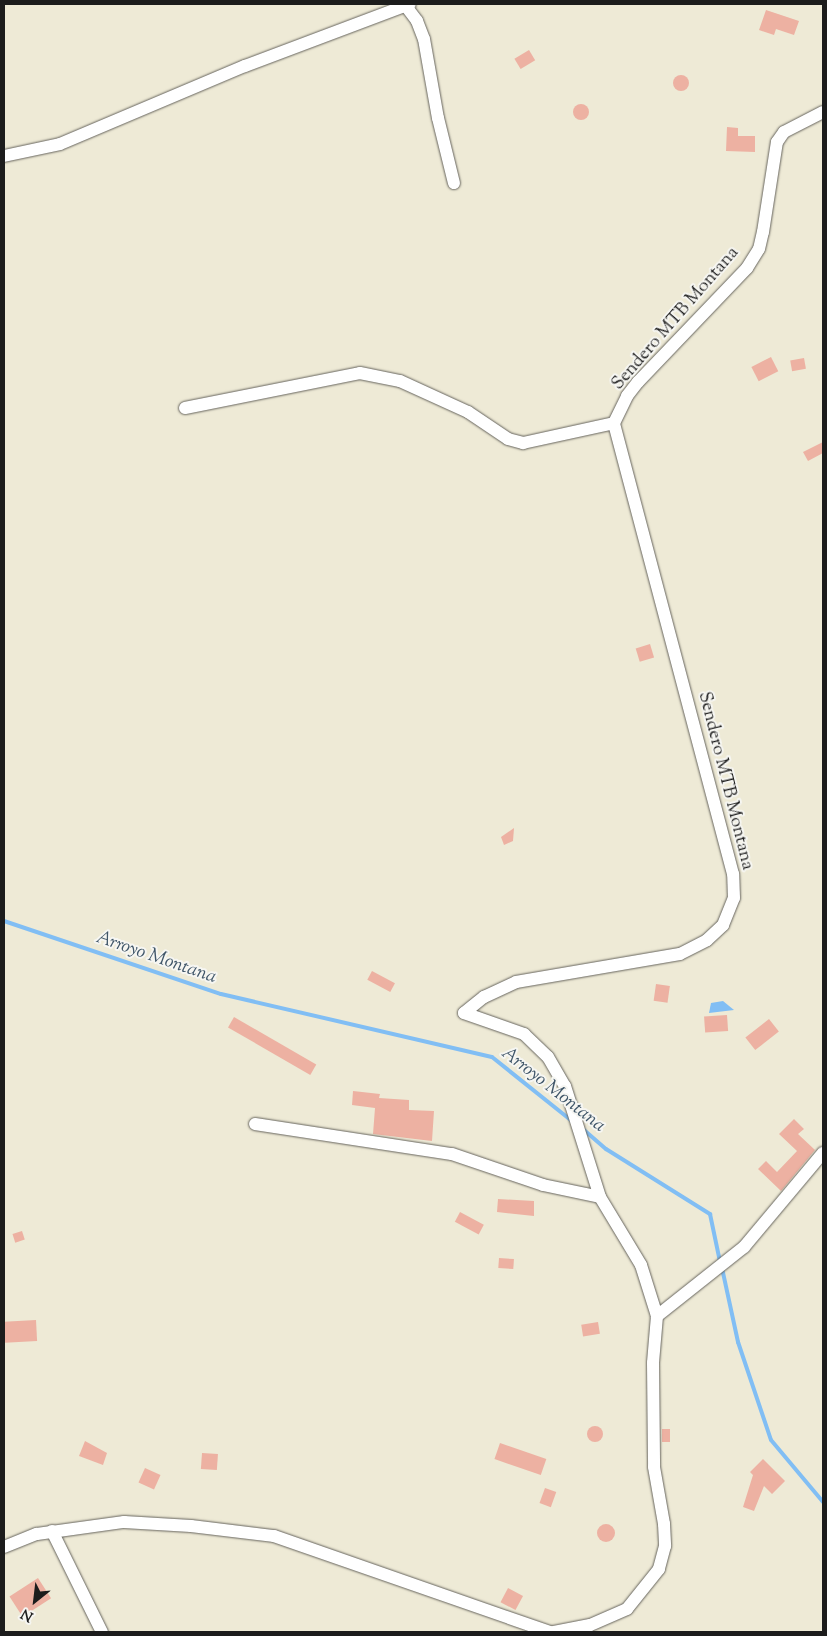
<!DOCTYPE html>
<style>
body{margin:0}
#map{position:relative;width:827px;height:1636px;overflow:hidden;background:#eeead6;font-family:"Sorts Mill Goudy",serif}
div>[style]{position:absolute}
.water>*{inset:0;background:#81bef4}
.stream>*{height:4px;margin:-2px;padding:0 2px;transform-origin:2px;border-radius:2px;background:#81bef4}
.building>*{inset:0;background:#edb1a2;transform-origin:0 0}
.round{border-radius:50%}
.roads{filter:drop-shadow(0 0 1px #66645d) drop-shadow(0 0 1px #66645d)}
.minor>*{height:12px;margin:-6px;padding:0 6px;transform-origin:6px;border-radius:6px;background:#fff}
span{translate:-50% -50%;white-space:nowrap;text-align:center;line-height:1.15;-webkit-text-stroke:4px #f6f6f2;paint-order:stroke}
.street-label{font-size:18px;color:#1c1c1c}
.water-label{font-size:19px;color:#3f5568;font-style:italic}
.frame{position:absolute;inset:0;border:5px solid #1c1c1c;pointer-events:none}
.north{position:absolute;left:10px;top:1576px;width:50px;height:50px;-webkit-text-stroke:4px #f6f6f2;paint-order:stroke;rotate:209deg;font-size:14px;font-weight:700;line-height:20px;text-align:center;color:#1c1c1c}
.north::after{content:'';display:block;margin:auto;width:18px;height:22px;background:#1c1c1c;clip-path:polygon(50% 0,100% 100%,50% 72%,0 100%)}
</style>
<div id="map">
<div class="water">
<i style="clip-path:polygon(723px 1001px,734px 1010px,709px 1013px,711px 1003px)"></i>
</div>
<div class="stream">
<i style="left:4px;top:921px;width:229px;rotate:18.6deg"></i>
<i style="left:221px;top:994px;width:278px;rotate:13.1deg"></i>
<i style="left:492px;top:1057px;width:102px;rotate:38.7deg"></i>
<i style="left:584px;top:1130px;width:29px;rotate:41deg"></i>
<i style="left:606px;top:1149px;width:123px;rotate:32deg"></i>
<i style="left:710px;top:1214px;width:49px;rotate:78.2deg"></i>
<i style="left:722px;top:1268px;width:76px;rotate:77.8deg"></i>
<i style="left:738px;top:1342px;width:103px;rotate:71.4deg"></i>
<i style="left:771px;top:1440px;width:81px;rotate:50deg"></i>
</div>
<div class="building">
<i style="clip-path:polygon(766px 10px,799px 21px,794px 35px,776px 29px,774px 35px,759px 30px)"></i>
<i style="left:529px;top:50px;width:12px;height:17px;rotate:59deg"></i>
<i class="round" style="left:673px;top:75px;width:16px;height:16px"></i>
<i class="round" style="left:573px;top:104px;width:16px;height:16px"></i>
<i style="clip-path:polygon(727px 127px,738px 128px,738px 136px,755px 136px,755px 152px,726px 151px)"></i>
<i style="left:771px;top:357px;width:16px;height:22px;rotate:63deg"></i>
<i style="left:804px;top:358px;width:11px;height:14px;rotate:80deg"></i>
<i style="clip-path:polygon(823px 442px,823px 453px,808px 461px,803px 452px)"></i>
<i style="left:650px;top:644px;width:14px;height:15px;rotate:73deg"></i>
<i style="clip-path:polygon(514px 828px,513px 841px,504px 845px,501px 837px)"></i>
<i style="left:372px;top:971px;width:26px;height:10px;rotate:28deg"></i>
<i style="left:656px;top:984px;width:14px;height:17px;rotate:8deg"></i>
<i style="left:727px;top:1015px;width:16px;height:23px;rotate:86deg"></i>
<i style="left:234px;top:1017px;width:95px;height:12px;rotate:30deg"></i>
<i style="left:769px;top:1019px;width:16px;height:30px;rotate:52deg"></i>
<i style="clip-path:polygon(353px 1091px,380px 1094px,379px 1098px,409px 1100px,409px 1110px,434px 1111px,432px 1141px,373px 1134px,375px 1108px,352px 1105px)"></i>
<i style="clip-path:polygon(794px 1119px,804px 1129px,798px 1134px,815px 1150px,781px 1191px,758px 1169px,766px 1161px,777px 1172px,797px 1151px,779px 1134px)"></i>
<i style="clip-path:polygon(498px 1199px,534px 1201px,534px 1216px,497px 1212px)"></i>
<i style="left:460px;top:1212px;width:27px;height:11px;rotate:28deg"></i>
<i style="left:22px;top:1231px;width:9px;height:10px;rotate:72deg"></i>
<i style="left:499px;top:1258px;width:15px;height:10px;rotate:4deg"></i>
<i style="left:36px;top:1320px;width:21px;height:32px;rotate:87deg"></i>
<i style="left:598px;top:1322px;width:12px;height:17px;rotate:81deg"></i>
<i class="round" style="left:587px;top:1426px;width:16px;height:16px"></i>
<i style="left:662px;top:1429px;width:8px;height:13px"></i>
<i style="clip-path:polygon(85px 1441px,107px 1453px,103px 1465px,79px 1456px)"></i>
<i style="left:500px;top:1443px;width:49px;height:17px;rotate:19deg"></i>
<i style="left:202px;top:1453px;width:16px;height:16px;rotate:4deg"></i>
<i style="clip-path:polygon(763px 1459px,785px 1481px,772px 1494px,764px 1486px,754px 1511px,743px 1507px,753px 1475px,750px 1472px)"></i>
<i style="left:145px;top:1468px;width:17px;height:16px;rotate:24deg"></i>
<i style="left:545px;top:1488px;width:12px;height:16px;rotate:20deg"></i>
<i class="round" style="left:597px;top:1524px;width:18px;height:18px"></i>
<i style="left:38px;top:1578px;width:24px;height:34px;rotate:57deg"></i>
<i style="left:508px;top:1588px;width:17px;height:16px;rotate:28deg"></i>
</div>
<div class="roads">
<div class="minor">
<i style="left:405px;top:5px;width:20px;rotate:53deg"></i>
<i style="left:417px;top:21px;width:19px;rotate:69deg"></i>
<i style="left:424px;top:39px;width:80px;rotate:80deg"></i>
<i style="left:438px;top:118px;width:67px;rotate:76.2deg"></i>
<i style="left:4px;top:156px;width:57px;rotate:-12.1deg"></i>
<i style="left:60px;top:144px;width:201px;rotate:-22.9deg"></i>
<i style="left:245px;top:66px;width:176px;rotate:-20.6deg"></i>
<i style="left:185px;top:408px;width:178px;rotate:-11.3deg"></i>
<i style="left:360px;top:373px;width:41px;rotate:11.3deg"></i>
<i style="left:400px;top:381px;width:75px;rotate:24.5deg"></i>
<i style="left:468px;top:412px;width:48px;rotate:34deg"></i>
<i style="left:508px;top:439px;width:16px;rotate:15deg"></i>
<i style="left:523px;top:443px;width:93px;rotate:-12.4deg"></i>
<i style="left:464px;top:1013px;width:26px;rotate:-39deg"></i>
<i style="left:484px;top:997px;width:35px;rotate:-25deg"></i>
<i style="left:516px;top:982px;width:166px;rotate:-9.7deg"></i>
<i style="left:680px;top:954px;width:30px;rotate:-27deg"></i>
<i style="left:707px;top:940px;width:22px;rotate:-43deg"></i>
<i style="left:723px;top:925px;width:29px;rotate:-68deg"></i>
<i style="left:734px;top:898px;width:24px;rotate:-92deg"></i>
<i style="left:733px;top:874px;width:466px;rotate:-104.8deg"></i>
<i style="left:614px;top:423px;width:30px;rotate:-64deg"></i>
<i style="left:627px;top:396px;width:18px;rotate:-52deg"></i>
<i style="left:638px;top:382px;width:158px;rotate:-46.3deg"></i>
<i style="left:747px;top:268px;width:22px;rotate:-58deg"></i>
<i style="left:759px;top:249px;width:17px;rotate:-77deg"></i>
<i style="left:763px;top:232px;width:91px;rotate:-81.2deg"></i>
<i style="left:777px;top:142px;width:12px;rotate:-55deg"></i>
<i style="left:784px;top:132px;width:44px;rotate:-27.1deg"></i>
<i style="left:464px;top:1013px;width:64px;rotate:19.3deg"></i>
<i style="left:524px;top:1034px;width:33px;rotate:44deg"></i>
<i style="left:548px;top:1057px;width:34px;rotate:60deg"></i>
<i style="left:565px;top:1086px;width:116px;rotate:72.5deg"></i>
<i style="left:600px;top:1197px;width:79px;rotate:58.9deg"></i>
<i style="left:641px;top:1265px;width:53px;rotate:72.6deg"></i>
<i style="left:657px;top:1316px;width:47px;rotate:94.9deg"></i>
<i style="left:653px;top:1363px;width:104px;rotate:89.4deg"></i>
<i style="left:654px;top:1467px;width:58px;rotate:80deg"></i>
<i style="left:664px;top:1524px;width:22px;rotate:87deg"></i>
<i style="left:665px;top:1546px;width:24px;rotate:105deg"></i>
<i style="left:659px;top:1569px;width:51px;rotate:128.7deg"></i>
<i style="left:627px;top:1609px;width:40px;rotate:156.6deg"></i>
<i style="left:590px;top:1625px;width:38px;rotate:169deg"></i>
<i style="left:255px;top:1124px;width:199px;rotate:8.7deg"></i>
<i style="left:452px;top:1154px;width:96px;rotate:18.8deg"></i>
<i style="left:543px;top:1185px;width:58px;rotate:11.9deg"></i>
<i style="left:657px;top:1316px;width:111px;rotate:-38.4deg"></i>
<i style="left:744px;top:1247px;width:123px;rotate:-50deg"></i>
<i style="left:52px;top:1531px;width:113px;rotate:63.7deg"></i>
<i style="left:4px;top:1547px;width:35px;rotate:-22deg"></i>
<i style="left:37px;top:1534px;width:88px;rotate:-7.9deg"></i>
<i style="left:124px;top:1522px;width:67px;rotate:3.4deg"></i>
<i style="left:191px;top:1526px;width:84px;rotate:6.9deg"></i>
<i style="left:274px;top:1536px;width:292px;rotate:19.2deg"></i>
</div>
</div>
<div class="street-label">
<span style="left:676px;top:319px;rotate:-49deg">Sendero MTB Montana</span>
<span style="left:725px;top:781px;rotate:76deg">Sendero MTB Montana</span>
</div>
<div class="water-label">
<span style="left:156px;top:958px;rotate:19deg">Arroyo Montana</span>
<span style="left:553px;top:1090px;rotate:38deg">Arroyo Montana</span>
</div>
<div class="frame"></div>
<div class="north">N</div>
</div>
